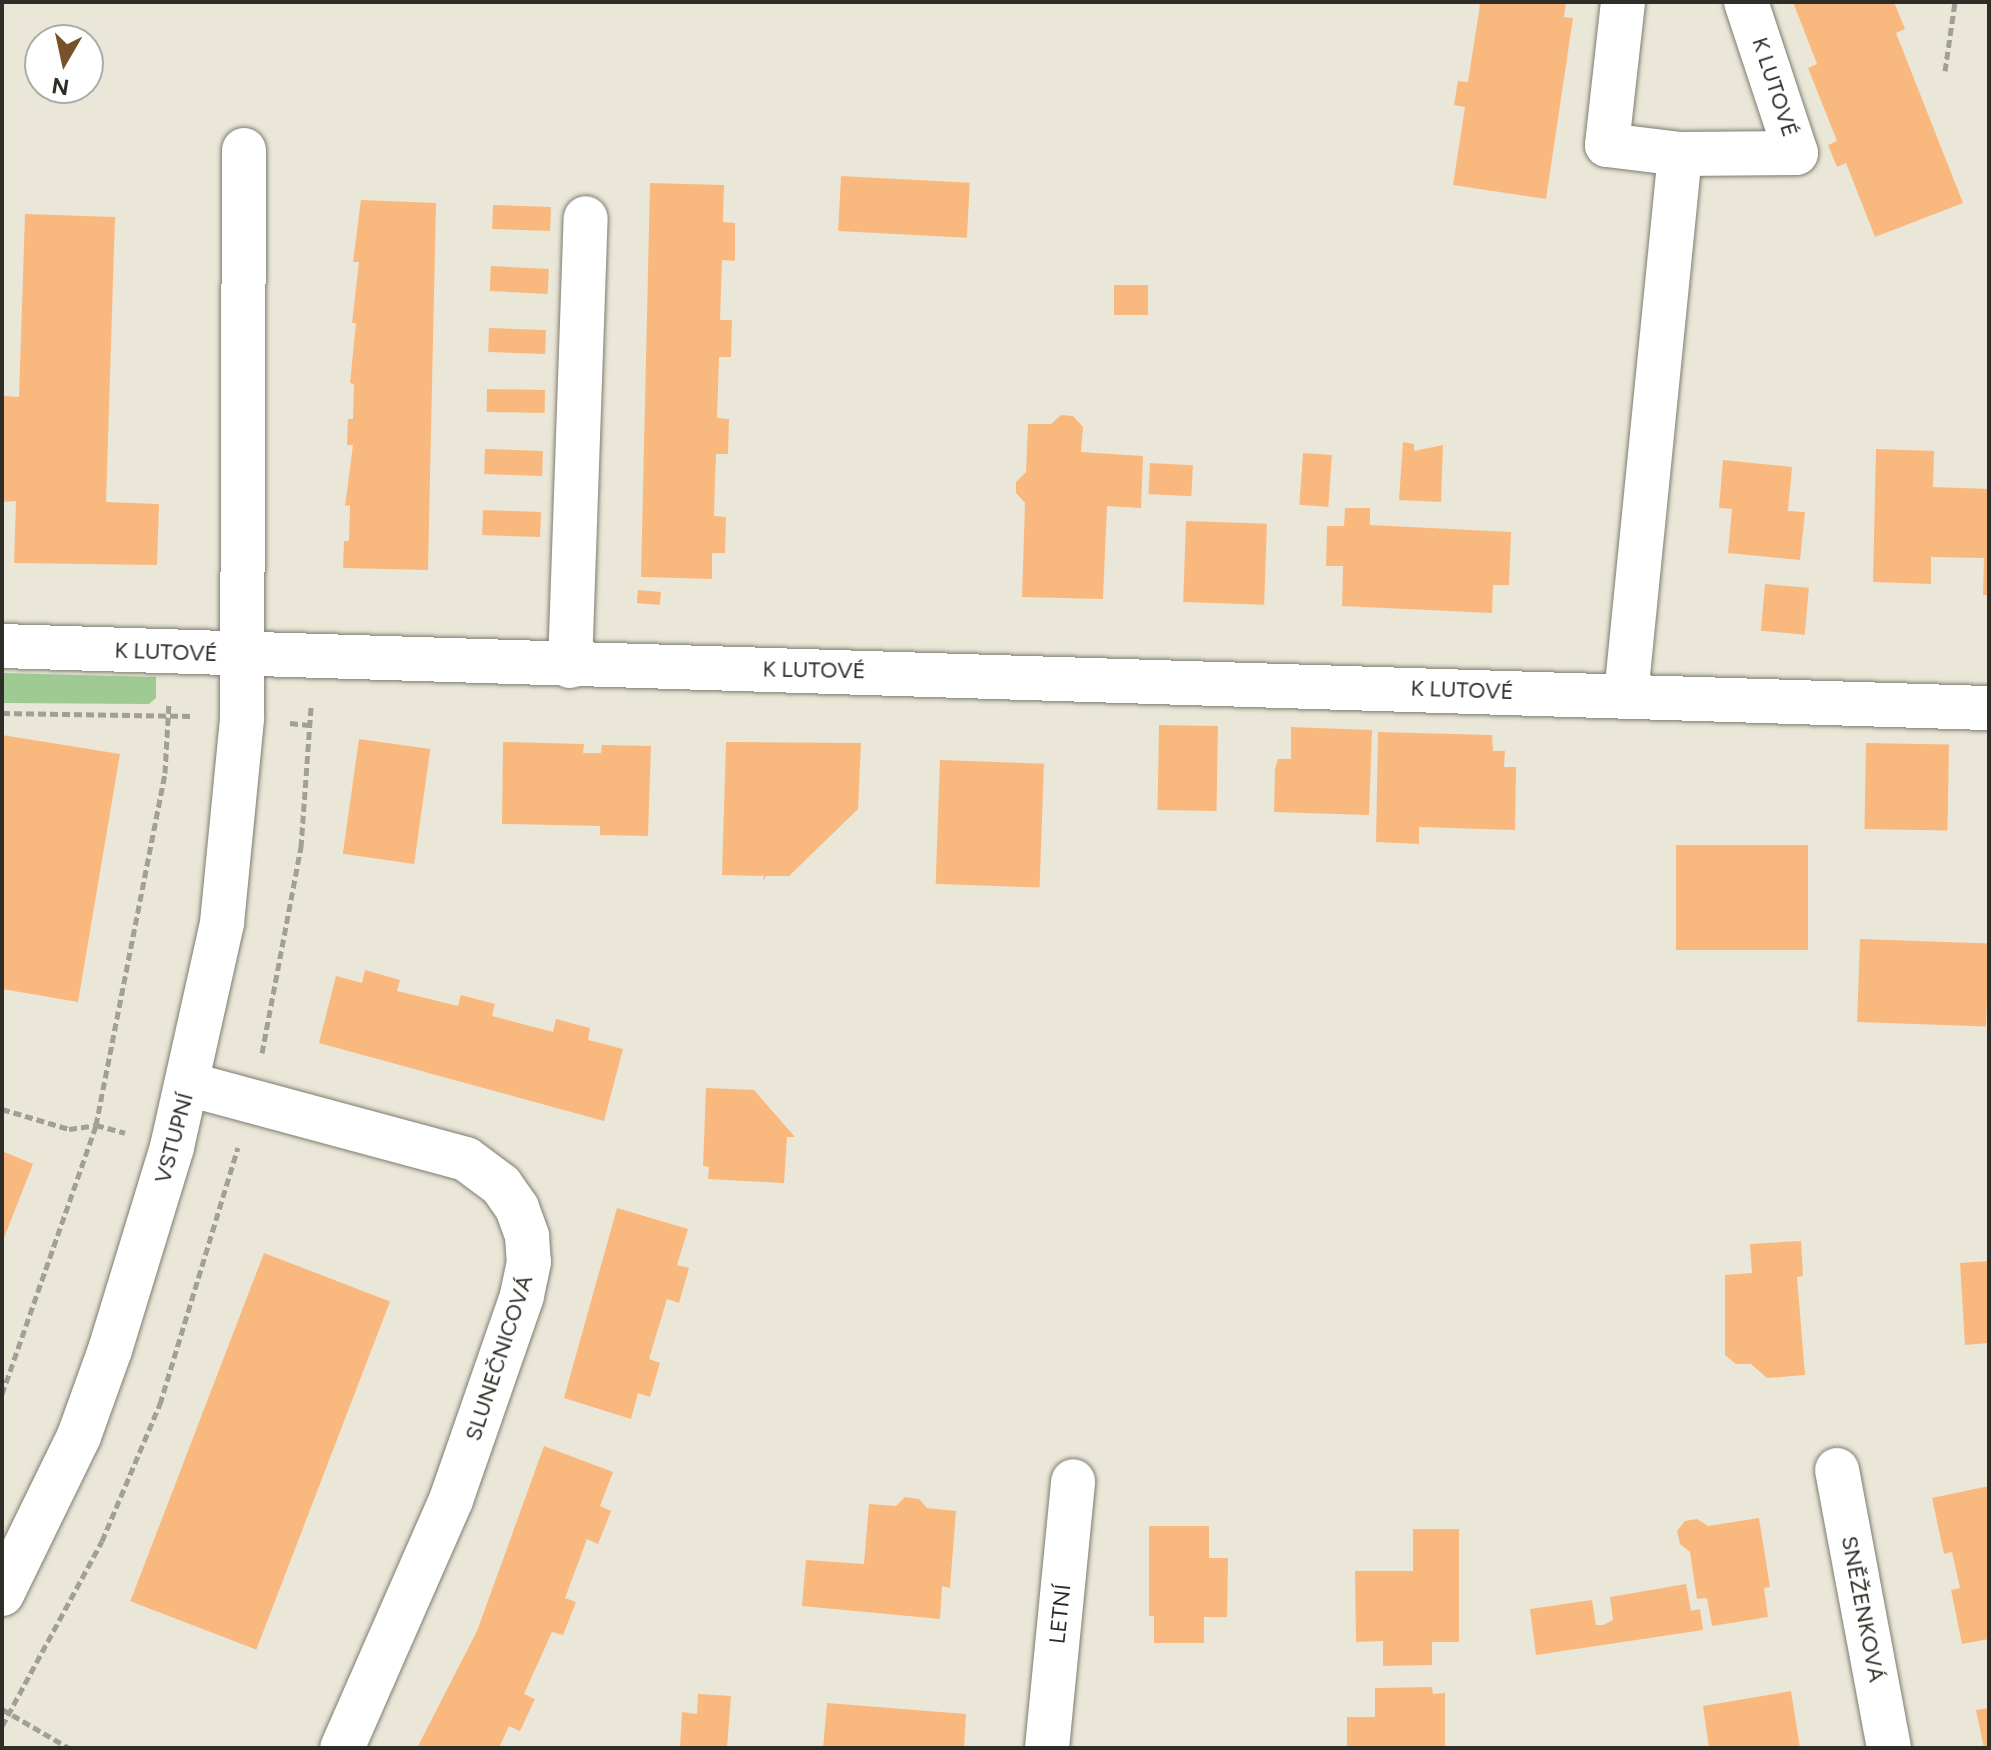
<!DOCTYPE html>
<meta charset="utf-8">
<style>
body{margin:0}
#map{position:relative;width:1991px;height:1750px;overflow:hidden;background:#eae7d9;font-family:Figtree,sans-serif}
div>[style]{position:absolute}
.green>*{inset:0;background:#a0ca94}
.building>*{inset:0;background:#f9b97e;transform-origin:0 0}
.path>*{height:5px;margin-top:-2.5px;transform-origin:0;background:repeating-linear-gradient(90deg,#a2a095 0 8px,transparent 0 12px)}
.roads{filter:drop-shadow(0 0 2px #7f7c6f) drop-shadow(0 0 2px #7f7c6f)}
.minor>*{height:44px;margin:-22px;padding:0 22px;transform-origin:22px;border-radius:22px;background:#fff}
span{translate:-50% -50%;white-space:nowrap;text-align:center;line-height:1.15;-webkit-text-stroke:6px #fff;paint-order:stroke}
.street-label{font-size:22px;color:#2e2d27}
.frame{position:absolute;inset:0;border:4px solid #2e2d27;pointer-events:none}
.north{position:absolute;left:24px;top:24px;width:80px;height:80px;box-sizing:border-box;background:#fff;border:2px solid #ababa9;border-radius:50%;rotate:189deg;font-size:22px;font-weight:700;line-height:32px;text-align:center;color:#2e2d27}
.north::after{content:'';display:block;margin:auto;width:28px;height:36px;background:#76512c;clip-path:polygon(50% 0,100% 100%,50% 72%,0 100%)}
</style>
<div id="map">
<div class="green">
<i style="clip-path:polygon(2px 673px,156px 677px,156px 698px,149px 704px,2px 703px)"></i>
</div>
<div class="building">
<i style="clip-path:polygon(1474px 2px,1566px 2px,1564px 17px,1573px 18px,1546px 199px,1453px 185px,1465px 107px,1454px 105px,1458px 81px,1468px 82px,1480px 5px)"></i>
<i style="clip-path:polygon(1793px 2px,1894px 2px,1905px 29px,1896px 33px,1963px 203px,1875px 237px,1846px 163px,1837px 167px,1828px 145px,1837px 141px,1808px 68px,1817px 64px)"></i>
<i style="left:841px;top:176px;width:129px;height:55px;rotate:3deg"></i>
<i style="clip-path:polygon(650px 183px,724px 185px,723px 222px,735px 223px,735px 261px,722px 260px,720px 320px,732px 320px,731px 357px,719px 357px,717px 418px,729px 419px,728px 454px,716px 454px,715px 480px,714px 516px,726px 517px,725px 553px,712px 553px,712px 579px,641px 577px)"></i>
<i style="clip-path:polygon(361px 200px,436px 203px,428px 570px,343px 568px,344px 541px,349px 541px,350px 505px,345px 506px,353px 445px,347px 445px,348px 419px,353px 419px,354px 384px,350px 383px,356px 323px,352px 323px,359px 262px,353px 262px)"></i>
<i style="left:493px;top:205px;width:58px;height:24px;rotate:2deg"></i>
<i style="clip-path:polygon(25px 214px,115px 217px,106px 502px,159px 504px,157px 565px,14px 563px,16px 501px,2px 502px,3px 396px,19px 397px)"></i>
<i style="left:491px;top:266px;width:58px;height:25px;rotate:3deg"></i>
<i style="left:1114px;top:285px;width:34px;height:30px"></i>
<i style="left:489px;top:328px;width:57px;height:24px;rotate:2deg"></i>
<i style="left:487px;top:389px;width:58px;height:23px;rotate:1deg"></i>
<i style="clip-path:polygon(1061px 415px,1073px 416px,1083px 427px,1081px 452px,1143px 456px,1141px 508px,1107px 506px,1103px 599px,1022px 597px,1025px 503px,1016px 493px,1016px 482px,1026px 472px,1028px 424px,1051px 424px)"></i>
<i style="clip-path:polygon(1403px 442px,1414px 444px,1414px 451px,1443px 445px,1441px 502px,1399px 500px)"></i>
<i style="left:485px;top:449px;width:58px;height:25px;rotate:2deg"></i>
<i style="clip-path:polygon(1876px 449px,1934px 451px,1933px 487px,1989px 489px,1989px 595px,1983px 595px,1984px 558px,1931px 557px,1931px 584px,1873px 582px)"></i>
<i style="left:1303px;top:453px;width:29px;height:52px;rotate:4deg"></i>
<i style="clip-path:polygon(1723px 460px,1792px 467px,1788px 511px,1805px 512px,1800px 560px,1728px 553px,1732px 509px,1719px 508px)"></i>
<i style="left:1150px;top:463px;width:43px;height:31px;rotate:3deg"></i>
<i style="clip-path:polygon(1345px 508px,1370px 508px,1370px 525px,1511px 532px,1509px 585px,1493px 585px,1492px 613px,1342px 606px,1343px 566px,1326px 566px,1327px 526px,1344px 526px)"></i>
<i style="left:483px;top:510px;width:58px;height:25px;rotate:2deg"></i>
<i style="left:1186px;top:521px;width:81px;height:81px;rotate:2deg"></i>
<i style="left:1765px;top:584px;width:44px;height:47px;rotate:5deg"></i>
<i style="left:638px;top:590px;width:23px;height:13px;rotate:5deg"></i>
<i style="left:1159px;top:725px;width:59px;height:85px;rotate:1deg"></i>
<i style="clip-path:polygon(1291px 727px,1372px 730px,1369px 815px,1274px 812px,1275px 769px,1278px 759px,1291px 759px)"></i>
<i style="clip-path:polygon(1378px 732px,1492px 735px,1493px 751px,1505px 751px,1504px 767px,1516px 767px,1515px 830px,1419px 827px,1419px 844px,1376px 842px)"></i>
<i style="clip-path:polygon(2px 735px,120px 754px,78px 1002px,2px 989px)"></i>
<i style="left:359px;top:739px;width:72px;height:116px;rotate:8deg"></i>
<i style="clip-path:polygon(503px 742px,584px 744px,583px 753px,601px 753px,602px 745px,651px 746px,648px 836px,600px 835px,600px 826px,502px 824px)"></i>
<i style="clip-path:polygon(726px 742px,861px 743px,858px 809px,789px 876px,766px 876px,763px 881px,764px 876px,722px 875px)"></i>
<i style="left:1866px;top:743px;width:83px;height:86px;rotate:1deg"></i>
<i style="left:940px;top:760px;width:104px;height:124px;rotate:2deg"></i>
<i style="left:1676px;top:845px;width:132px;height:105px"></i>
<i style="left:1860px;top:939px;width:129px;height:83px;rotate:2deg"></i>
<i style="clip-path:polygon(365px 970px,400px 980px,397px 991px,458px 1006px,461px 995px,495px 1004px,492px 1016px,553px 1032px,556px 1019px,590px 1028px,588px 1040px,623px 1049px,604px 1121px,319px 1043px,336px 976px,362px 983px)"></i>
<i style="clip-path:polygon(706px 1088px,754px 1090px,795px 1137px,787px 1137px,784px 1183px,708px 1179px,709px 1167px,703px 1166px)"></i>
<i style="clip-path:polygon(2px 1151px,33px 1164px,2px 1243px)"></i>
<i style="clip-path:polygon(617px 1208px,688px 1229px,677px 1265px,689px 1268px,679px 1303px,667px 1299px,649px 1359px,660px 1363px,650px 1397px,638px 1393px,631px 1419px,564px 1398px)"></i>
<i style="clip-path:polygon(1801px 1241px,1803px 1276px,1797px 1277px,1805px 1375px,1767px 1378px,1751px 1364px,1736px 1364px,1725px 1355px,1725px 1275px,1752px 1273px,1750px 1244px)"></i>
<i style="left:264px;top:1253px;width:135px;height:373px;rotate:21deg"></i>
<i style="clip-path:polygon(1989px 1261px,1989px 1343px,1965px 1345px,1960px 1263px)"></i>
<i style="clip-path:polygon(544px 1446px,613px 1472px,600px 1506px,611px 1511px,598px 1544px,587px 1539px,565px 1598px,576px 1602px,563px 1635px,552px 1632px,524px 1694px,535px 1699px,520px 1731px,509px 1726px,499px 1748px,417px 1748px,477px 1631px)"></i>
<i style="clip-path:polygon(1989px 1486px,1989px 1639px,1962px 1644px,1951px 1590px,1960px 1588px,1952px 1552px,1944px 1554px,1932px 1498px)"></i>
<i style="clip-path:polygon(905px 1497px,919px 1499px,927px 1508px,956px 1511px,950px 1588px,942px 1586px,940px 1619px,802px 1606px,806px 1560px,864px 1564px,869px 1504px,896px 1506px)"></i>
<i style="clip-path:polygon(1759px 1518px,1770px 1587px,1764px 1588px,1768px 1617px,1712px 1626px,1707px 1598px,1697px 1599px,1690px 1552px,1680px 1544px,1677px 1531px,1685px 1521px,1697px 1519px,1708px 1526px)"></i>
<i style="clip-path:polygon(1149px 1526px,1209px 1526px,1209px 1558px,1228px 1558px,1227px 1617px,1204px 1617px,1204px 1643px,1154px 1643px,1154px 1616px,1149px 1616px)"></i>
<i style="clip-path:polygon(1413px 1529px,1459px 1529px,1459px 1642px,1432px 1642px,1432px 1665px,1383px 1666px,1383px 1641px,1356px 1642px,1355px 1571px,1413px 1571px)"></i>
<i style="clip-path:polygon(1686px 1584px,1691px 1611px,1700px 1609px,1703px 1630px,1536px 1655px,1530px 1609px,1592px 1600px,1596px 1625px,1603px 1625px,1613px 1620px,1610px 1597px)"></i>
<i style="clip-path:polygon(1432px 1687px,1433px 1694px,1445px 1693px,1445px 1748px,1347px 1748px,1347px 1717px,1375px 1717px,1375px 1688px)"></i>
<i style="clip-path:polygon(1791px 1691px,1800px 1748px,1709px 1748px,1703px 1706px)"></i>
<i style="clip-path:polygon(698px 1694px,731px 1696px,727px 1748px,680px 1748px,682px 1712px,697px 1714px)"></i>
<i style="clip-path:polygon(827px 1703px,966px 1714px,964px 1748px,823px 1748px)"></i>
<i style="clip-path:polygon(1989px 1708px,1989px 1748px,1984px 1748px,1976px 1710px)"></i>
</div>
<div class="path">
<i style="left:1945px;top:71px;width:70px;rotate:-81.8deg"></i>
<i style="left:2px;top:713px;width:191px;rotate:0.9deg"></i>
<i style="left:290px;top:723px;width:19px;rotate:6deg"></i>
<i style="left:262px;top:1053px;width:210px;rotate:-79.3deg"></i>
<i style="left:301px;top:847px;width:140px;rotate:-85.9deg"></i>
<i style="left:2px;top:1109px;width:70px;rotate:16.6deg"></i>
<i style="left:69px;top:1129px;width:27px;rotate:-8deg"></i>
<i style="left:96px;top:1125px;width:30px;rotate:15deg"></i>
<i style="left:2px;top:1394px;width:285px;rotate:-70.7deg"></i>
<i style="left:96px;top:1125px;width:359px;rotate:-78.9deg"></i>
<i style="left:165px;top:773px;width:71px;rotate:-86.8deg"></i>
<i style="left:2px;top:1709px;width:78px;rotate:30.2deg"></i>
<i style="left:2px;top:1726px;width:210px;rotate:-61.6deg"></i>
<i style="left:102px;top:1541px;width:149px;rotate:-67.1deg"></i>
<i style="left:160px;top:1404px;width:268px;rotate:-73.1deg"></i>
</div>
<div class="roads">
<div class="minor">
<i style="left:1623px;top:2px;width:144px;rotate:96.4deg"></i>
<i style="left:1607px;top:145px;width:74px;rotate:7deg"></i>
<i style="left:1680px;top:154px;width:544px;rotate:95.7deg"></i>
<i style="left:1680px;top:154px;width:116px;rotate:-0.5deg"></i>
<i style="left:1796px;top:153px;width:159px;rotate:-108.3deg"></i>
<i style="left:2px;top:646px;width:1988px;rotate:1.79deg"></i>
<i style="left:570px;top:666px;width:448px;rotate:-88deg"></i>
<i style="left:188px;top:1084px;width:288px;rotate:15.1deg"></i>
<i style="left:466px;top:1159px;width:44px;rotate:36.6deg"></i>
<i style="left:501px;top:1185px;width:28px;rotate:55deg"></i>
<i style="left:517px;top:1208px;width:30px;rotate:70deg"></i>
<i style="left:527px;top:1236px;width:26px;rotate:86deg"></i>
<i style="left:529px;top:1262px;width:35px;rotate:102deg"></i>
<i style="left:522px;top:1296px;width:216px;rotate:109.2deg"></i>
<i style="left:451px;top:1500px;width:271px;rotate:113.7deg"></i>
<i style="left:1837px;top:1470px;width:283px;rotate:79.4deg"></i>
<i style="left:2px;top:1594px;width:176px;rotate:-64deg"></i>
<i style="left:79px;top:1436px;width:91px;rotate:-70.2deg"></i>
<i style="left:110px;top:1350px;width:212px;rotate:-73deg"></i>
<i style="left:172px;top:1147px;width:230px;rotate:-77.4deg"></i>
<i style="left:222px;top:923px;width:205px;rotate:-84.4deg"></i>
<i style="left:242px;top:719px;width:569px;rotate:-89.8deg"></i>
<i style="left:1047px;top:1748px;width:268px;rotate:-84.4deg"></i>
</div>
</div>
<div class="street-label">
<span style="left:1775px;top:87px;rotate:72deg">K LUTOVÉ</span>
<span style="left:166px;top:652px;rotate:2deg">K LUTOVÉ</span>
<span style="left:814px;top:670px;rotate:1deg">K LUTOVÉ</span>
<span style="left:1462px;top:690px;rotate:2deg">K LUTOVÉ</span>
<span style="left:174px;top:1138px;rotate:-75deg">VSTUPNÍ</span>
<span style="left:499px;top:1358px;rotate:-72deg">SLUNEČNICOVÁ</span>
<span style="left:1863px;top:1609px;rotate:79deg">SNĚŽENKOVÁ</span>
<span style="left:1060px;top:1614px;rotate:-84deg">LETNÍ</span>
</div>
<div class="frame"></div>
<div class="north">N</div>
</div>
